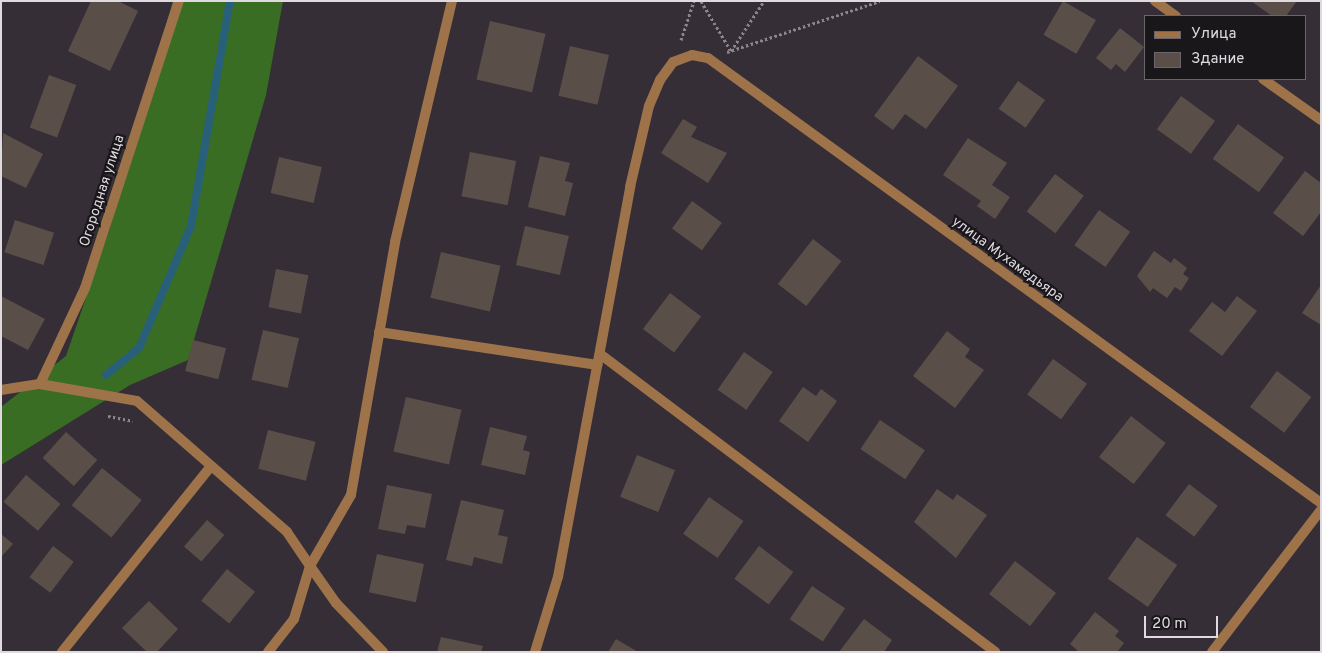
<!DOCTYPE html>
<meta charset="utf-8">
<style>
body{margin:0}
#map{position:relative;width:1322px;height:653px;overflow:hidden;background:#352e37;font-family:Overpass,sans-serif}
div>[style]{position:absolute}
.forest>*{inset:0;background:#3a6d24}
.stream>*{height:8px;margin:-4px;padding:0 4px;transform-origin:4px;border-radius:4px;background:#296079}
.building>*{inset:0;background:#5a4f48;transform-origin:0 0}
.path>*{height:3px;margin-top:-1.5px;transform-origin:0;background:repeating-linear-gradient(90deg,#8b858c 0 2.5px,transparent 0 5px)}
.lane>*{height:10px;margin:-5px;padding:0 5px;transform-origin:5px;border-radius:5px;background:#9f7349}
.street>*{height:10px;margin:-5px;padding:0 5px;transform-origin:5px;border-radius:5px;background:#9f7349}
span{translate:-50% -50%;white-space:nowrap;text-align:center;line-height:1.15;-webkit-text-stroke:4.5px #1a171b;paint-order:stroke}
.street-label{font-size:14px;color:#dfdae0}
.frame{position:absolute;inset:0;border:2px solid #dfdae0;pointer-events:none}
.legend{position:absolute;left:1144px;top:15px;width:162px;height:65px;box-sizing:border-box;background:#1a171b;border:1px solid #69656a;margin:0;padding:6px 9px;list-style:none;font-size:15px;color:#dfdae0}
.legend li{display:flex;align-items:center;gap:10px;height:25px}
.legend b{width:25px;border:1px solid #69656a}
.scale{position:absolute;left:1144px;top:616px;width:74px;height:22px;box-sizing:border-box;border:2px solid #dfdae0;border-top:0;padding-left:6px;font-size:15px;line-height:18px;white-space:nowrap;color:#dfdae0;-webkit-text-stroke:4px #1a171b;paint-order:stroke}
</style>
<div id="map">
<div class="forest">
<i style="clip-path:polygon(173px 1px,283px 1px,266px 95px,188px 360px,130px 385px,1px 465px,1px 407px,66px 356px,110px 228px)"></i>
</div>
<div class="stream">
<i style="left:106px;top:375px;width:43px;rotate:-39.3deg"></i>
<i style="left:139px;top:348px;width:133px;rotate:-66.9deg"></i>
<i style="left:191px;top:226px;width:228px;rotate:-80.2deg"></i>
</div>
<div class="building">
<i style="clip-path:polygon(91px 1px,118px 1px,138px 11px,110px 71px,68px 51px)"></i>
<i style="left:1063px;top:1px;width:38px;height:39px;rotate:30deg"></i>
<i style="clip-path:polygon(1251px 1px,1297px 1px,1286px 16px,1272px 16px)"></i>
<i style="left:490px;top:21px;width:57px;height:60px;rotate:13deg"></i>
<i style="clip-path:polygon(1120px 28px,1144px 47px,1125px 72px,1116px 64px,1111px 70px,1096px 58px)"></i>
<i style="left:570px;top:46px;width:40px;height:51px;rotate:13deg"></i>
<i style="clip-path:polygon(918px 56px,958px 86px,926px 129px,905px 114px,893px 130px,874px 116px)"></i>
<i style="left:49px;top:75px;width:29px;height:56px;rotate:20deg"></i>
<i style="left:1018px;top:81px;width:33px;height:34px;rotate:35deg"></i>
<i style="left:1181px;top:96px;width:42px;height:41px;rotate:36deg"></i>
<i style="clip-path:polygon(683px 119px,697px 127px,691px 137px,727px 153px,708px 183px,661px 153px)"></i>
<i style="left:1238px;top:124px;width:57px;height:43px;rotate:36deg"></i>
<i style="clip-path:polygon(3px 133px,43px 154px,26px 188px,1px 176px)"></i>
<i style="clip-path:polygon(968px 138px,1007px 163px,992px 185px,1010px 197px,995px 219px,977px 206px,981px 201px,943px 175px)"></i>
<i style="left:470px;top:152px;width:47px;height:45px;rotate:11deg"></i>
<i style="clip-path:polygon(540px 156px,570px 163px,565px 181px,573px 183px,565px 216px,528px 207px)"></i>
<i style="left:279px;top:157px;width:44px;height:37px;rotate:13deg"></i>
<i style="clip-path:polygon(1305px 171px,1321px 183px,1321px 212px,1303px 236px,1273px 213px)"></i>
<i style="left:1055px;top:174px;width:36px;height:47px;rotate:37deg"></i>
<i style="left:692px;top:201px;width:37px;height:34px;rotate:36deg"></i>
<i style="left:1099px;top:210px;width:38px;height:43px;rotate:35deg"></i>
<i style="left:15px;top:220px;width:41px;height:34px;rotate:18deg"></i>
<i style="left:525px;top:226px;width:45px;height:40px;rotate:13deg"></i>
<i style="left:813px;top:239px;width:36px;height:57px;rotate:38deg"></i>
<i style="clip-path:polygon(1154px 251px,1171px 263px,1174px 258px,1187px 268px,1183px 274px,1189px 278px,1181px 291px,1175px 287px,1167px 298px,1153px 288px,1150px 292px,1137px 276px)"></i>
<i style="left:441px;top:252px;width:61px;height:47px;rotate:13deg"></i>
<i style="left:276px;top:269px;width:33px;height:39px;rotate:11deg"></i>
<i style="clip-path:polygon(1321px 285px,1321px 325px,1302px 313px)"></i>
<i style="left:670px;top:293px;width:39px;height:45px;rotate:37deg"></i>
<i style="clip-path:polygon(1px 296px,45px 319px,28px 350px,1px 336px)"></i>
<i style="clip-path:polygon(1237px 296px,1257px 311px,1222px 356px,1189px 331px,1212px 302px,1225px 312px)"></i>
<i style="left:263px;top:330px;width:37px;height:51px;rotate:13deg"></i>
<i style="clip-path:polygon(947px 331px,970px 349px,965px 357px,984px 370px,955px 408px,913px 376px)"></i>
<i style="left:193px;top:340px;width:34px;height:32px;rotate:14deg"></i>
<i style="left:744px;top:352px;width:35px;height:46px;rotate:35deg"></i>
<i style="left:1053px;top:359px;width:42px;height:44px;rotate:36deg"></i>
<i style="left:1277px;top:371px;width:43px;height:45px;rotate:37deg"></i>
<i style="clip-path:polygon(803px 387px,816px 396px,821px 389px,837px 401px,808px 442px,779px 421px)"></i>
<i style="left:406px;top:397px;width:57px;height:56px;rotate:13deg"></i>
<i style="left:1131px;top:416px;width:44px;height:52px;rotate:38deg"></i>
<i style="left:880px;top:420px;width:54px;height:35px;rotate:34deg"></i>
<i style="clip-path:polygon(490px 427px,527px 436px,523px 450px,530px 452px,525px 475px,481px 465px)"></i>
<i style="left:268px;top:430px;width:49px;height:40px;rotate:14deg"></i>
<i style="left:66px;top:432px;width:42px;height:35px;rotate:42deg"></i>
<i style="left:637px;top:455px;width:41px;height:45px;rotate:22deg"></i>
<i style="left:102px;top:468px;width:51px;height:48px;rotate:39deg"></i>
<i style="left:26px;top:475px;width:45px;height:35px;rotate:40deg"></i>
<i style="left:1189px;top:484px;width:36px;height:39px;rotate:37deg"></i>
<i style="clip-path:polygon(387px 485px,432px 494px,425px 528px,407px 525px,405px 534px,378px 529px)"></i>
<i style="clip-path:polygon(937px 489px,953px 500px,957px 494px,987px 515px,956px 558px,914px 522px)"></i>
<i style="left:709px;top:497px;width:42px;height:45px;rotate:35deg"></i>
<i style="clip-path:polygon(461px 500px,504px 510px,498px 535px,508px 537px,502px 564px,474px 557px,472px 566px,446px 560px)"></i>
<i style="left:207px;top:520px;width:23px;height:35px;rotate:41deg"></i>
<i style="clip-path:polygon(1px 534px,13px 544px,1px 557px)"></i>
<i style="left:1137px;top:537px;width:49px;height:51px;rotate:35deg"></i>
<i style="left:53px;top:546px;width:26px;height:39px;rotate:37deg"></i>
<i style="left:759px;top:546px;width:43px;height:41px;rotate:37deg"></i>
<i style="left:377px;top:554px;width:48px;height:39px;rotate:12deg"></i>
<i style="left:1015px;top:561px;width:52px;height:42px;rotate:38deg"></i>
<i style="left:227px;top:569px;width:36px;height:41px;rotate:39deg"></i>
<i style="left:812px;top:586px;width:40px;height:40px;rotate:34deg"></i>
<i style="clip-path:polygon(149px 601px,178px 629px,157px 652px,147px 652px,122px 628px)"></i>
<i style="clip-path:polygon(1095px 612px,1119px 631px,1115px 636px,1124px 643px,1117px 652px,1079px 652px,1070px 644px)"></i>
<i style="clip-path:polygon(864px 619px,892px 640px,884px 652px,839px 652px)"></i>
<i style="clip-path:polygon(441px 637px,483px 646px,481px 652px,437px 652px)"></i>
<i style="clip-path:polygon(616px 639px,638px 652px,608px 652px)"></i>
</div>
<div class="path">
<i style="left:701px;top:1px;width:58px;rotate:59deg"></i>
<i style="left:731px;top:51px;width:60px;rotate:-56.6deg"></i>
<i style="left:681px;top:40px;width:41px;rotate:-71.6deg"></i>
<i style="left:727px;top:52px;width:161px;rotate:-18.4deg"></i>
<i style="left:108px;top:416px;width:25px;rotate:11deg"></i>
</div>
<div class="lane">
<i style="left:379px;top:332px;width:221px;rotate:8.6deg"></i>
<i style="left:310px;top:566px;width:45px;rotate:54.9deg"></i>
<i style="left:336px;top:603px;width:68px;rotate:46.2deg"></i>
</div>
<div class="street">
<i style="left:1155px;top:1px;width:26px;rotate:36deg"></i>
<i style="left:1263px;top:79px;width:71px;rotate:35.3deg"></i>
<i style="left:600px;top:354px;width:495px;rotate:37deg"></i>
<i style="left:40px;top:384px;width:106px;rotate:-64.9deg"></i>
<i style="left:85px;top:288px;width:302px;rotate:-71.9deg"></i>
<i style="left:1px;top:390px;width:39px;rotate:-9deg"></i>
<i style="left:40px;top:384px;width:98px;rotate:9.9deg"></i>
<i style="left:137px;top:401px;width:199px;rotate:41.1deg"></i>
<i style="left:287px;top:532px;width:41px;rotate:55.9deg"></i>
<i style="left:62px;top:652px;width:238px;rotate:-51.3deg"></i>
<i style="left:268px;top:652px;width:42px;rotate:-51.8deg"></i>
<i style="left:294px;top:619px;width:55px;rotate:-73.2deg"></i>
<i style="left:310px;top:566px;width:82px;rotate:-60deg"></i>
<i style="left:351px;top:495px;width:257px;rotate:-80.1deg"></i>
<i style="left:395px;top:242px;width:248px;rotate:-76.7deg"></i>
<i style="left:535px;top:652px;width:78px;rotate:-73deg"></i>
<i style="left:558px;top:577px;width:397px;rotate:-79.5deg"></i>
<i style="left:630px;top:187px;width:83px;rotate:-76.8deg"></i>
<i style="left:649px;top:106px;width:28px;rotate:-67deg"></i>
<i style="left:660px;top:80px;width:22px;rotate:-54deg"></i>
<i style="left:673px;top:62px;width:20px;rotate:-20deg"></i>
<i style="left:692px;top:55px;width:16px;rotate:11deg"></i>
<i style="left:708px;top:58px;width:757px;rotate:35.98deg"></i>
<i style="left:1212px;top:652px;width:179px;rotate:-52.5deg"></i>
</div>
<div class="street-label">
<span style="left:103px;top:191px;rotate:-72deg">Огородная улица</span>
<span style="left:1007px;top:260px;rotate:36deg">улица Мухамедьяра</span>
</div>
<div class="frame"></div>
<ul class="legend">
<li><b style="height:6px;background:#9f7349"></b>Улица</li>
<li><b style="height:14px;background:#5a4f48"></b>Здание</li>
</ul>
<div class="scale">20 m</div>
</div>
